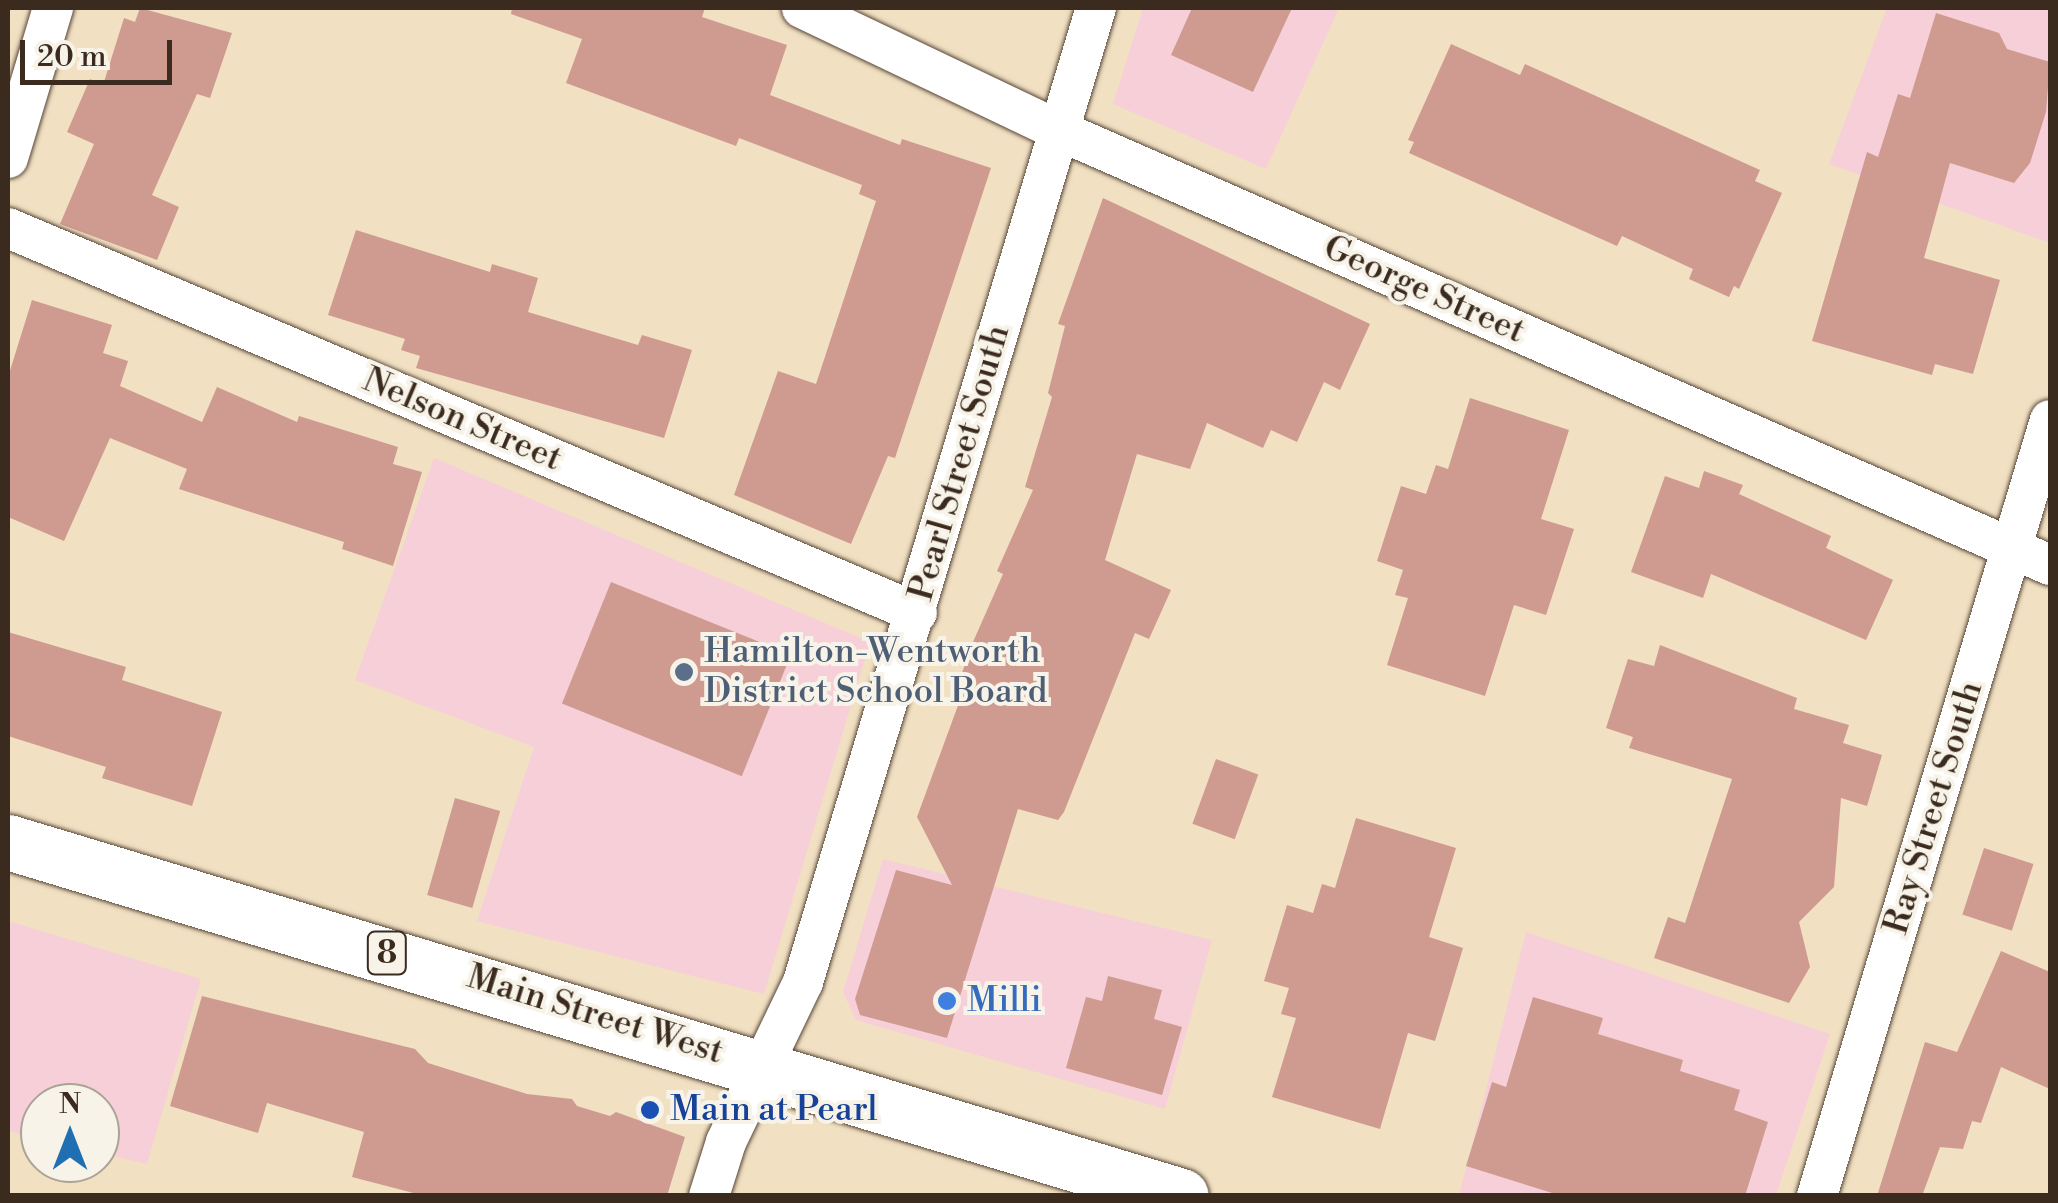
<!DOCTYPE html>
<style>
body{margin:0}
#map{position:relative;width:2058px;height:1203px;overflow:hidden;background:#f1e0c2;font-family:"Libre Bodoni",serif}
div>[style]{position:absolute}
.built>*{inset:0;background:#f6cfd8}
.building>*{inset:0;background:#cf9b90;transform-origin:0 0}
.roads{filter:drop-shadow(0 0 2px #564537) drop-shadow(0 0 2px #564537)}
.street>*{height:40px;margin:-20px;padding:0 20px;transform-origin:20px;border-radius:20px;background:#fff}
.primary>*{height:55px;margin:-27.5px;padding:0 27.5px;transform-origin:27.5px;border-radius:27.5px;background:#fff}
.dots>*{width:28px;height:28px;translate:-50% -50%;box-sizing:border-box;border:5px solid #f7f3e8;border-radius:50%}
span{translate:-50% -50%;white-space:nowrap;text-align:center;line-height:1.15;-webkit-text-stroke:8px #f7f3e8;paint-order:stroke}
.shield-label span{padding:2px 8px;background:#f7f3e8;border:2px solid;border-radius:8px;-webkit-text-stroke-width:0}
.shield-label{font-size:32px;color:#3b2a1e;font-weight:700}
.street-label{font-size:35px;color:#3b2a1e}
.service-label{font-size:35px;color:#4e5e75}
.left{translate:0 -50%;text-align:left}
.shop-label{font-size:35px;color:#366cbe}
.transit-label{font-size:35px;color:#164399}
.frame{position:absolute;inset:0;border:10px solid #3b2a1e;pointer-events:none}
.north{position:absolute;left:20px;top:1083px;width:100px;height:100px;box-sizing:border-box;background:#f7f3e8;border:2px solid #aca397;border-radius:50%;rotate:0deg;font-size:28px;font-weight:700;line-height:40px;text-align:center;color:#3b2a1e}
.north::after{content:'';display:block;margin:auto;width:35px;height:45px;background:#1f6fb2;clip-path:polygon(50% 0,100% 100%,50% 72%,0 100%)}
.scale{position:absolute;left:20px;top:40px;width:152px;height:45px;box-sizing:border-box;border:5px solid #3b2a1e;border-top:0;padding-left:12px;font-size:30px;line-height:35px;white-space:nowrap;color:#3b2a1e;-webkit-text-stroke:8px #f7f3e8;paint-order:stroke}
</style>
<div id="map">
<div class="built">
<i style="clip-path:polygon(1143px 8px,1339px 8px,1266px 169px,1113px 104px)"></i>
<i style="clip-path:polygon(1887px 8px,2050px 8px,2050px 243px,1829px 164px)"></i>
<i style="clip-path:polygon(434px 458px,870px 642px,764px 994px,477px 921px,534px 747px,355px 680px)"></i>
<i style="clip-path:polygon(883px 859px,1212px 940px,1165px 1109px,856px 1020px,843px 992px)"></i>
<i style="clip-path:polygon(8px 921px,201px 979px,147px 1164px,100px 1153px,100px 1103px,40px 1103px,40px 1139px,8px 1131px)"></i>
<i style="clip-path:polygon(1526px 932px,1830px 1034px,1776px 1195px,1459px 1196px)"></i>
</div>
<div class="building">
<i style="clip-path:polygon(140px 8px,232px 33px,210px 98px,197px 94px,152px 195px,179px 207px,157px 260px,60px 224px,94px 144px,67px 132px,90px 79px,103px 85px,124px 18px,135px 22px)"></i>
<i style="clip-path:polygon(512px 8px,705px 8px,702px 17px,787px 45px,770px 95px,900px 145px,902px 139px,991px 168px,895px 458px,888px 456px,851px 544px,734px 495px,778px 371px,816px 384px,876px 201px,859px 194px,862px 185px,739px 138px,736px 146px,566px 83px,582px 39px,511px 14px)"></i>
<i style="clip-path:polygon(1192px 8px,1292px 8px,1253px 92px,1171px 55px)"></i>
<i style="clip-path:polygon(1936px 13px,1999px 33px,2007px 49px,2050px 62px,2046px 112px,2030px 163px,2014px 183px,1950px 163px,1924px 258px,2000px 280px,1973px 374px,1935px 364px,1932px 375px,1812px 341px,1867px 152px,1878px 157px,1898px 94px,1910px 98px)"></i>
<i style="clip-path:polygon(1451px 44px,1520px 75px,1525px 64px,1760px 170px,1755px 181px,1782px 193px,1739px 289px,1734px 286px,1729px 297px,1689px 279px,1693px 269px,1622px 236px,1617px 246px,1409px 153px,1414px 142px,1408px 140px)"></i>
<i style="clip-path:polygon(1103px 198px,1370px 324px,1340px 390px,1324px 382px,1297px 442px,1271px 430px,1263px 448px,1207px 423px,1190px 469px,1137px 454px,1105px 560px,1171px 590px,1149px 639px,1135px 633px,1064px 812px,1058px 820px,1018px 809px,947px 1038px,860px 1015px,855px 999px,896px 870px,952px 885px,917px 817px,960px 700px,953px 698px,973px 642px,1003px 574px,997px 571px,1033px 490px,1025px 487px,1052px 397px,1048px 393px,1065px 326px,1058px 324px)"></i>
<i style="clip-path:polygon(356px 230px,490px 272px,492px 264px,538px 278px,528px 312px,638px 345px,642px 335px,692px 350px,664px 438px,416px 368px,420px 356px,401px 350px,405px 339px,328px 315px)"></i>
<i style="clip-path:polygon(32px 300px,112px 325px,103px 353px,128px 361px,120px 386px,202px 422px,217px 387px,297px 422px,299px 416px,398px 447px,393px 464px,422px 472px,393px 566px,342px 549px,344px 542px,179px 489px,187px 469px,110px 438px,64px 541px,8px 517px,8px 377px)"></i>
<i style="clip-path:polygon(1470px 398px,1569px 430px,1541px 519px,1574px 529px,1546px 615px,1514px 605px,1485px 696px,1387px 665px,1408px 598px,1395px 595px,1403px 570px,1377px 561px,1401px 486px,1426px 494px,1436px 465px,1448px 469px)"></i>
<i style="clip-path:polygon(1704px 471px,1743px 485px,1739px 494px,1831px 536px,1826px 548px,1893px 580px,1866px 640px,1711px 574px,1703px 598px,1631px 572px,1665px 476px,1699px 488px)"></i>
<i style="left:611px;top:582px;width:194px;height:131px;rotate:22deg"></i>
<i style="clip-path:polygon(8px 632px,126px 667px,122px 680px,222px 712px,192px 806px,102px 778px,106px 767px,8px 736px)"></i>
<i style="clip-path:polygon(1660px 645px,1797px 698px,1794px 709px,1849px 725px,1843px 743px,1882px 755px,1867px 806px,1841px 798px,1834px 887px,1799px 922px,1810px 967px,1789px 1003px,1654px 958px,1668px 917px,1685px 923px,1732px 779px,1629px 748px,1633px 737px,1606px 728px,1628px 659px,1654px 666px)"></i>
<i style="left:1216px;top:759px;width:45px;height:69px;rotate:20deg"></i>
<i style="left:455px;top:798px;width:47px;height:101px;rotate:16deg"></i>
<i style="clip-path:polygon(1356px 818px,1456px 848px,1429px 937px,1463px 948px,1435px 1041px,1408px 1033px,1380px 1129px,1272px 1097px,1296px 1018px,1281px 1014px,1289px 988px,1264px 981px,1287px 905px,1313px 913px,1322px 884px,1335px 888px)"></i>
<i style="left:1984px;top:848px;width:52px;height:70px;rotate:18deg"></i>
<i style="clip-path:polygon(2001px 951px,2050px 972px,2050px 1089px,2001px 1067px,1981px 1123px,1972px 1121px,1963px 1149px,1940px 1147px,1922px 1196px,1877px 1196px,1925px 1042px,1957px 1052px)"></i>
<i style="clip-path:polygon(1108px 976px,1162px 990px,1154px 1019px,1182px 1027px,1162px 1095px,1066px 1068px,1086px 997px,1102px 1001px)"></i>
<i style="clip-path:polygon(202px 996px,415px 1049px,428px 1063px,527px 1094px,572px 1099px,577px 1106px,610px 1116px,616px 1112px,685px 1137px,667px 1196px,425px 1196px,352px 1177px,364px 1132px,267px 1103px,258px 1133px,170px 1106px)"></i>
<i style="clip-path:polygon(1533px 997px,1603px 1018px,1598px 1034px,1683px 1060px,1680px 1071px,1740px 1090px,1734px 1110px,1768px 1122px,1745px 1196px,1562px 1196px,1466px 1166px,1492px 1082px,1506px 1087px)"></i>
</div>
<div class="roads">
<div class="street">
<i style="left:802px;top:8px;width:284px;rotate:25.5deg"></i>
<i style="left:1058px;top:130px;width:1083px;rotate:23.68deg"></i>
<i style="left:8px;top:158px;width:157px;rotate:-73.3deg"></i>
<i style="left:8px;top:228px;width:987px;rotate:22.95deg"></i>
<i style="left:709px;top:1196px;width:57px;rotate:-72.5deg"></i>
<i style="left:726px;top:1142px;width:178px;rotate:-64.3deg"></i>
<i style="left:803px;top:982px;width:1017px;rotate:-73.26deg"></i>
<i style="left:1817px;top:1196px;width:810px;rotate:-73.29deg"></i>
</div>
<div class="primary">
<i style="left:8px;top:842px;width:1225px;rotate:16.79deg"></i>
</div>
</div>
<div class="dots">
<i style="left:684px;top:672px;background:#5c6f8a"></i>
<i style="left:947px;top:1001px;background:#3f7fe0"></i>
<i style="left:650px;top:1110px;background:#1a4fb4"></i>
</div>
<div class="shield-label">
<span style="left:387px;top:953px">8</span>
</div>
<div class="street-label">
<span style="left:1424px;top:290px;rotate:24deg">George Street</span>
<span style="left:462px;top:420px;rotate:23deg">Nelson Street</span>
<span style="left:960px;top:463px;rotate:-74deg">Pearl Street South</span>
<span style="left:1934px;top:808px;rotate:-73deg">Ray Street South</span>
<span style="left:595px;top:1015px;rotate:17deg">Main Street West</span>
</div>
<div class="service-label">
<span class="left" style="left:704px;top:672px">Hamilton-Wentworth<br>District School Board</span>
</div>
<div class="shop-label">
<span class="left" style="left:967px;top:1001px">Milli</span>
</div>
<div class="transit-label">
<span class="left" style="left:670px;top:1110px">Main at Pearl</span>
</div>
<div class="frame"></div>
<div class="north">N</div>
<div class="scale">20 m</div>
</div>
